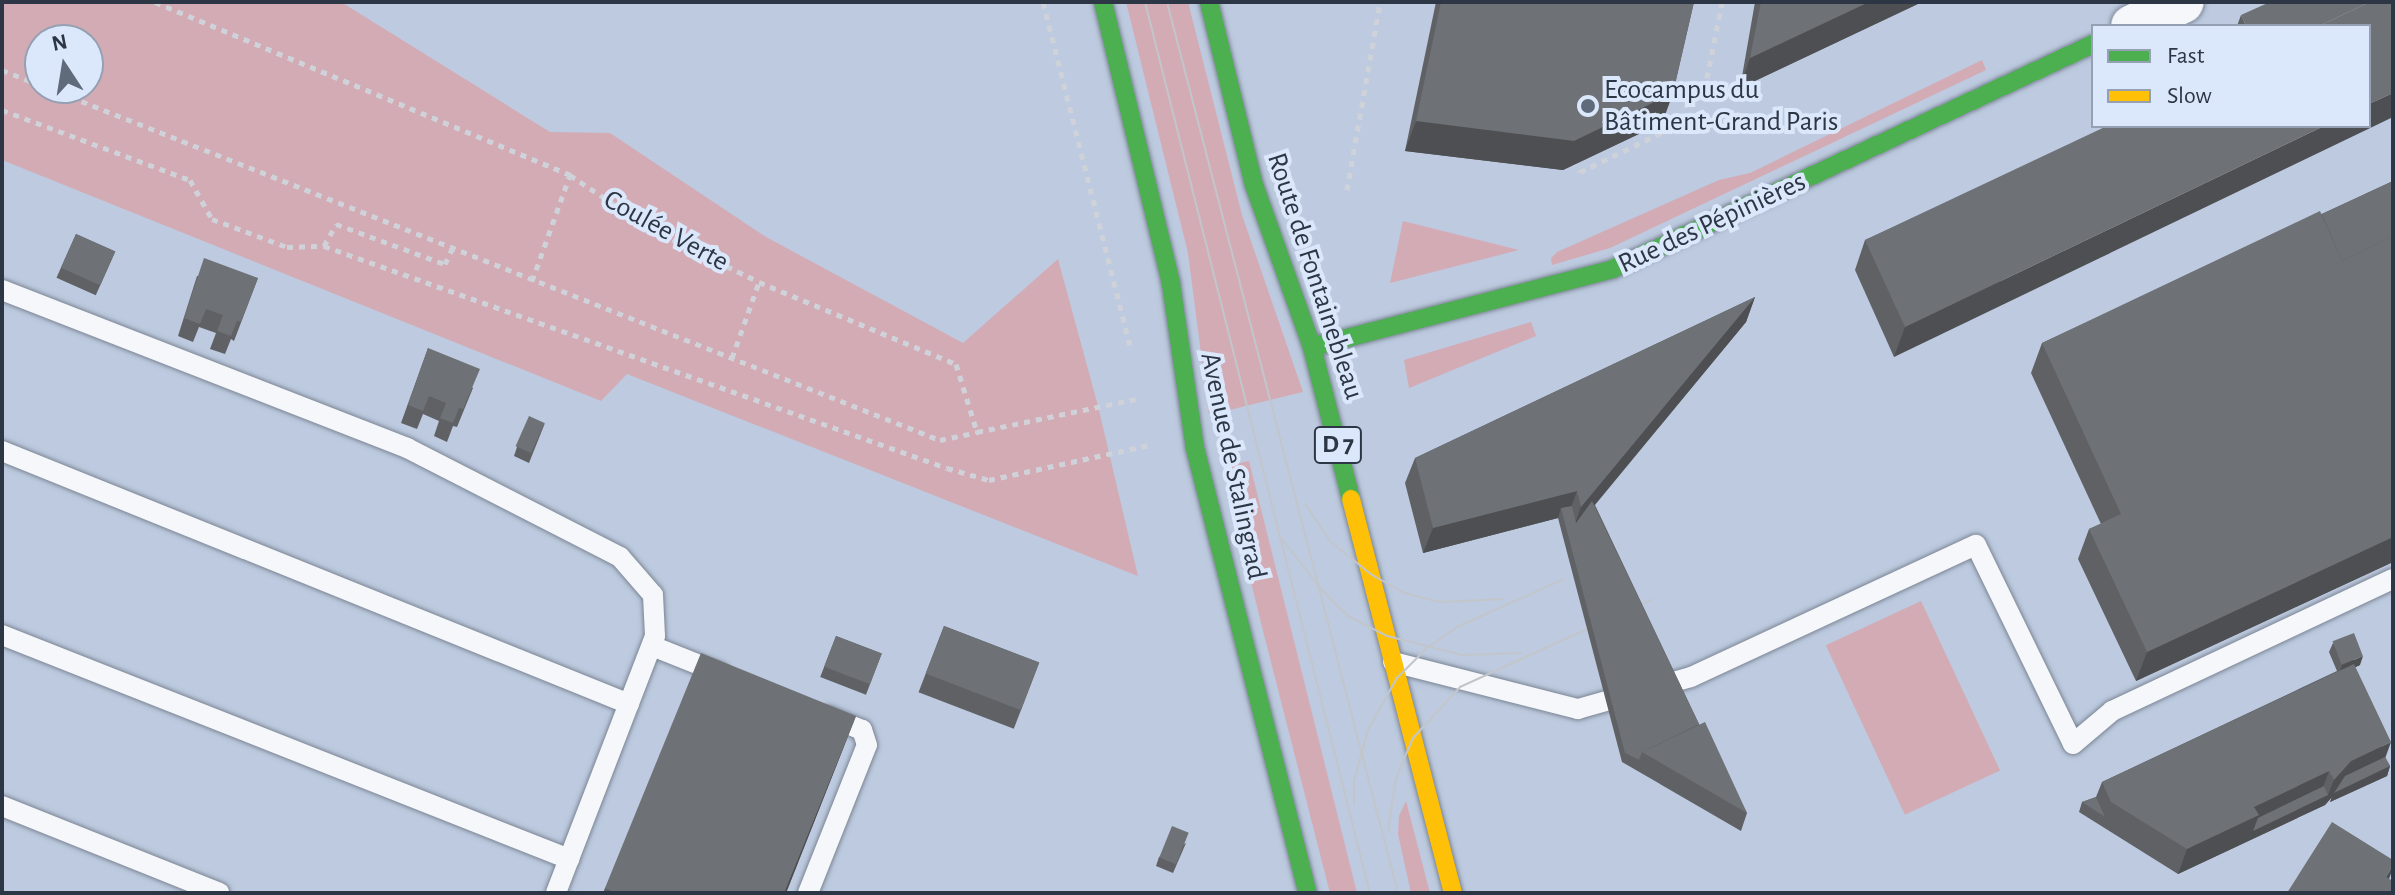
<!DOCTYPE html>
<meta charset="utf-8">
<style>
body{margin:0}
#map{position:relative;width:2395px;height:895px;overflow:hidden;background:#bdcadf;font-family:"Alegreya Sans",sans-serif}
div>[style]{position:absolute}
.green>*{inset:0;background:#d3abb5;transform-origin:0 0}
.path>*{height:5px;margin-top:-2.5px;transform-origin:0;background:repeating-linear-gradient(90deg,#cfd2d9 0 6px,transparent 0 12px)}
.roads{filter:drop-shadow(0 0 2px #7b8594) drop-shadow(0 0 2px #7b8594)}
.lane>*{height:20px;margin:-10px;padding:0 10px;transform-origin:10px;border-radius:10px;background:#f5f7fa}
.street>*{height:42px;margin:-21px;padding:0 21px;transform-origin:21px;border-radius:21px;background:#f5f7fa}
.fast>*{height:18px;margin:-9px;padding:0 9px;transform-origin:9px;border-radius:9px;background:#4caf50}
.slow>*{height:18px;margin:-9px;padding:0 9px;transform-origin:9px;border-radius:9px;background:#ffc107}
.tram>*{height:2px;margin:-1px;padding:0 1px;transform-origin:1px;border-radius:1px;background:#c2c6cb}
.wall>*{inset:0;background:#5f6165;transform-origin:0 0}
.shaded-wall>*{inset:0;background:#4d4f52}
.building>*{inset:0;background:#6e7175;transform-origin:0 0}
.dots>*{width:22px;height:22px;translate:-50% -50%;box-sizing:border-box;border:4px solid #dbe7fb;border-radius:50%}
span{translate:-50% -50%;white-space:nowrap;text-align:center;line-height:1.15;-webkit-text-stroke:8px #dbe7fb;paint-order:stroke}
.shield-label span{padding:2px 6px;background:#dbe7fb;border:2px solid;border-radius:6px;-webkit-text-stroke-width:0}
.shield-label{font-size:26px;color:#2c3645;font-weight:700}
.poi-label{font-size:28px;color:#2c3645}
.left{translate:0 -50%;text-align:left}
.street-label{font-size:28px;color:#2c3645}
.frame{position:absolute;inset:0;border:4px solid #2c3645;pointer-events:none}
.legend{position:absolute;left:2091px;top:24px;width:280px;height:104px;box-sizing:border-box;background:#dbe7fb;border:2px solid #95a0b2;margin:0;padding:10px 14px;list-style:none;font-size:24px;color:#2c3645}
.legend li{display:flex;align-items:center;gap:16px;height:40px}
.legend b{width:40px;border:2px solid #95a0b2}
.north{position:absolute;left:24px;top:24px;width:80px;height:80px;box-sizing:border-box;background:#dbe7fb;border:2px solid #95a0b2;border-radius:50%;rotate:348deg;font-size:22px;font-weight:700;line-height:32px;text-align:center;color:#2c3645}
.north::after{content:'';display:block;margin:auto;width:28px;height:36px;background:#5f6a7b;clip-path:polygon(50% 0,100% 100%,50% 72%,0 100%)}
</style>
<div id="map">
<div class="green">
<i style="clip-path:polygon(evenodd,2px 2px,341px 2px,550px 132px,610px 133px,766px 237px,963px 343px,1058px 259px,1098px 406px,1138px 576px,627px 374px,601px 401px,2px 160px,2px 2px,40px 40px,88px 40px,88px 88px,40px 88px,40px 40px)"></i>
<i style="clip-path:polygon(1126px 2px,1188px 2px,1242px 215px,1303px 392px,1209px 415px,1188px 253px)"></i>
<i style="clip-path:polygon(1982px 60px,1986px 70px,1610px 248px,1552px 265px,1551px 258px,1557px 252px,1719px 180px,1750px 173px)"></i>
<i style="clip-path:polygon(1403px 221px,1519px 250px,1390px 283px)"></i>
<i style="clip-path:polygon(1531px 322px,1536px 336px,1409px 388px,1404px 360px)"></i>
<i style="clip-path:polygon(1249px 461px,1357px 893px,1330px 893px,1262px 627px,1223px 467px)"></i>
<i style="left:1921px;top:601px;width:187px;height:105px;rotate:65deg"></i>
<i style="clip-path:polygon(1406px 801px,1430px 893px,1411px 893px,1398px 834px,1399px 816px)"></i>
</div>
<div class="path">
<i style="left:155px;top:2px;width:450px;rotate:22.6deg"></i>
<i style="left:570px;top:175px;width:97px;rotate:33.7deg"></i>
<i style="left:651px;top:229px;width:120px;rotate:26.1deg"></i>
<i style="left:759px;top:282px;width:213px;rotate:22.6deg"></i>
<i style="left:956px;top:364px;width:71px;rotate:72.8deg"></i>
<i style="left:977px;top:432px;width:167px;rotate:-11.7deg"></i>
<i style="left:1043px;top:2px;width:354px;rotate:75.8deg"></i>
<i style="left:2px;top:70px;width:41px;rotate:21.5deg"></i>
<i style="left:48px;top:88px;width:959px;rotate:21.54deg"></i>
<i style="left:940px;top:440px;width:38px;rotate:-12deg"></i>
<i style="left:2px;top:110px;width:201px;rotate:20.4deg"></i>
<i style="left:190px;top:180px;width:45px;rotate:60.6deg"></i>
<i style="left:212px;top:219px;width:80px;rotate:20.5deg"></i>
<i style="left:287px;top:247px;width:37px;rotate:-2deg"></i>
<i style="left:324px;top:246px;width:661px;rotate:19.61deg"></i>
<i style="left:947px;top:468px;width:44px;rotate:15.9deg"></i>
<i style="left:989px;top:480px;width:164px;rotate:-12.3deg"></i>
<i style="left:1572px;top:160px;width:14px;rotate:56deg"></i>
<i style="left:1580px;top:172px;width:122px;rotate:-25.7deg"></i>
<i style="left:1690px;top:119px;width:15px;rotate:-106deg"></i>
<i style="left:1686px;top:105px;width:34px;rotate:-52deg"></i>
<i style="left:1707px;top:78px;width:77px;rotate:-78.8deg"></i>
<i style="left:1347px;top:190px;width:191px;rotate:-80deg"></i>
<i style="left:324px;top:246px;width:25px;rotate:-61deg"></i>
<i style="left:336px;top:224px;width:116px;rotate:20.2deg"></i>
<i style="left:445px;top:264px;width:17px;rotate:-65deg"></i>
<i style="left:532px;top:281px;width:113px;rotate:-70.3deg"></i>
<i style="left:732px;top:358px;width:81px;rotate:-70.4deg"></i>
</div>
<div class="roads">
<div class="lane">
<i style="left:2px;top:290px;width:435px;rotate:21.3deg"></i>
<i style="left:407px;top:448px;width:239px;rotate:27.1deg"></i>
<i style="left:620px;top:557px;width:50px;rotate:49deg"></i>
<i style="left:653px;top:595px;width:41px;rotate:87.2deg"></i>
<i style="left:655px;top:636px;width:275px;rotate:111.1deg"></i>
<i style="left:2px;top:451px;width:676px;rotate:21.97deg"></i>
<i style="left:2px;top:635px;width:610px;rotate:21.56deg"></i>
<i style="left:652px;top:646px;width:73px;rotate:21.7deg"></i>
<i style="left:1393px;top:662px;width:191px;rotate:14.3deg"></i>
<i style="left:1578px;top:709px;width:117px;rotate:-15.8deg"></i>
<i style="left:1691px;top:677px;width:314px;rotate:-24.9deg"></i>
<i style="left:1976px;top:545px;width:221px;rotate:64deg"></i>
<i style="left:2073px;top:744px;width:51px;rotate:-40.2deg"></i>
<i style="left:2112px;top:711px;width:310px;rotate:-25.2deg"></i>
<i style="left:2px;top:806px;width:234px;rotate:21.8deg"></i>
<i style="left:808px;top:893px;width:159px;rotate:-68.3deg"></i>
<i style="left:867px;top:745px;width:16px;rotate:-108deg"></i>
<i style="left:862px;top:730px;width:37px;rotate:-158deg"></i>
</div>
<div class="street">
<i style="left:2132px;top:26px;width:56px;rotate:-25.2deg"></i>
</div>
<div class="fast">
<i style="left:1103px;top:2px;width:290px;rotate:76.4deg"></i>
<i style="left:1171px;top:284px;width:166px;rotate:81.7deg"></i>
<i style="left:1195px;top:448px;width:459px;rotate:75.8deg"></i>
<i style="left:1209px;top:2px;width:188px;rotate:76.2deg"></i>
<i style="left:1254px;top:185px;width:172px;rotate:70.3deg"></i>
<i style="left:1312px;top:347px;width:157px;rotate:75.6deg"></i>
<i style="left:1312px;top:347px;width:311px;rotate:-14.5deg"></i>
<i style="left:1613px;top:269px;width:530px;rotate:-25.11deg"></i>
</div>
<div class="slow">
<i style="left:1351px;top:499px;width:407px;rotate:75.5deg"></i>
</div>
</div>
<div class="tram">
<i style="left:1145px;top:2px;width:919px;rotate:75.83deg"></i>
<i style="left:1167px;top:2px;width:920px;rotate:75.47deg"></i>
<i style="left:1305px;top:504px;width:46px;rotate:55.6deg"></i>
<i style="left:1331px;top:542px;width:53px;rotate:38.8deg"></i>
<i style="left:1372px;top:575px;width:37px;rotate:29deg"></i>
<i style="left:1404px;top:593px;width:38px;rotate:14deg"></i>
<i style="left:1441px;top:602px;width:62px;rotate:-2.8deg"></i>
<i style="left:1283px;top:540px;width:62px;rotate:52.2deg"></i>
<i style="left:1321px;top:589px;width:38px;rotate:45deg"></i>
<i style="left:1348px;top:616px;width:44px;rotate:27.1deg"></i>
<i style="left:1387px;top:636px;width:77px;rotate:14.2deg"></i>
<i style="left:1462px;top:655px;width:59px;rotate:-1.9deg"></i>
<i style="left:1354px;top:804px;width:23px;rotate:-90deg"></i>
<i style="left:1354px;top:781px;width:53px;rotate:-74.6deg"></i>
<i style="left:1368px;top:730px;width:60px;rotate:-60.9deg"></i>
<i style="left:1397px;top:678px;width:42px;rotate:-45deg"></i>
<i style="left:1427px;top:648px;width:37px;rotate:-35deg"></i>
<i style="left:1457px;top:627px;width:117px;rotate:-24.2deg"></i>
<i style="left:1388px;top:830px;width:53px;rotate:-81.3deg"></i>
<i style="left:1396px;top:778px;width:43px;rotate:-67deg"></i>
<i style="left:1413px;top:738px;width:69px;rotate:-47.3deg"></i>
<i style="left:1460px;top:687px;width:210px;rotate:-24.5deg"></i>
</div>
<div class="wall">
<i style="clip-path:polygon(1436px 2px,1694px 2px,1673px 93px,1662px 123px,1563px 170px,1405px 151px)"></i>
<i style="clip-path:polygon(1755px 2px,1922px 2px,1740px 88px)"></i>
<i style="clip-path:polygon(2393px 2px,1894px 357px,1855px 270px,1865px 240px)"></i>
<i style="clip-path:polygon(2241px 15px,2246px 26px,2237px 26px)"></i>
<i style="clip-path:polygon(2393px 181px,2393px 562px,2136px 681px,2078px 559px,2089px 529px,2101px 524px,2031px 373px,2042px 343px)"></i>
<i style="left:76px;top:234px;width:43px;height:48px;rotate:24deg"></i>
<i style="clip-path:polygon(197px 276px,258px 278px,234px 341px,231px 339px,225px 354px,210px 349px,216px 333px,199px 327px,193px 342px,178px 336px)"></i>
<i style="clip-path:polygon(1755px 297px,1746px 322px,1595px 505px,1699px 724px,1747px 813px,1741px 831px,1622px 762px,1558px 518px,1423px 553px,1405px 483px,1415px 458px)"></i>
<i style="clip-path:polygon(428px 348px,473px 388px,457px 427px,453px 426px,447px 442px,434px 436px,439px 421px,423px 414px,417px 429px,401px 423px)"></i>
<i style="clip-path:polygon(545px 423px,529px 463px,514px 456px,517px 447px)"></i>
<i style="left:944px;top:626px;width:102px;height:71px;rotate:21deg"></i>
<i style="left:836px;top:636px;width:49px;height:44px;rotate:21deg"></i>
<i style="clip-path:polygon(2333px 643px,2360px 665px,2355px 667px,2385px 757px,2390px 766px,2387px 776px,2330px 802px,2332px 797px,2325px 805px,2178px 874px,2079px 812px,2082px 802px,2096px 797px,2102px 782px,2337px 671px,2329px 652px)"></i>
<i style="clip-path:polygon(856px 716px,786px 893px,603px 893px,605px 888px)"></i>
<i style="clip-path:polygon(1186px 843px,1173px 873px,1156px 866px,1159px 857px)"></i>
</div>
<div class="shaded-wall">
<i style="clip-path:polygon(1869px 2px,1922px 2px,1740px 88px,1750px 58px)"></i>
<i style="clip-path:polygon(1673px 93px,1662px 123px,1563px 170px,1405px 151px,1416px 121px)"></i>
<i style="clip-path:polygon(2393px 93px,2393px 117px,1894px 357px,1905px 327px,2324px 126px,2369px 126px,2369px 104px)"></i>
<i style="clip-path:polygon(1755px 297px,1746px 322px,1572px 532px,1581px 507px)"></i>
<i style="clip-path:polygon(1577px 491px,1568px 516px,1561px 508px,1558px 518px,1423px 553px,1433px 528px)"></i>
<i style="clip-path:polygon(2393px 537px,2393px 562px,2136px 681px,2147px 652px)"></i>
<i style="clip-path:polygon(2363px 656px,2360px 665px,2339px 675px,2342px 665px)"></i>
<i style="clip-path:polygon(856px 716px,786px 893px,784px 893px)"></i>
<i style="clip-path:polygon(2391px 742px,2382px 767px,2390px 766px,2387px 776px,2330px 802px,2332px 797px,2325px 805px,2178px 874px,2187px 849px,2254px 807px,2329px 771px,2320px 796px,2328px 795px,2334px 780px,2351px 761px)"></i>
<i style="clip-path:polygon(2393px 865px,2393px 868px,2384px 893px,2386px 877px)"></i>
</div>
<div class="building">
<i style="clip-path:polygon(1441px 2px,1694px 2px,1673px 93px,1574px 141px,1416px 121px)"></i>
<i style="clip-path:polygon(1761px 2px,1869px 2px,1750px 58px)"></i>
<i style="clip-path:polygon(2270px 2px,2370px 2px,2319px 26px,2246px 26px,2241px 15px)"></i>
<i style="clip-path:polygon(2370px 2px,2393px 2px,2393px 93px,2369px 104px,2369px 26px,2319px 26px)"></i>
<i style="clip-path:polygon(2107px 126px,2324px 126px,1905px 327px,1865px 240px)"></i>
<i style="clip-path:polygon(2393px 181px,2393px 236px,2342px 261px,2322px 214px)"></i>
<i style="clip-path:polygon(2320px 211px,2342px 261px,2393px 236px,2393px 537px,2147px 652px,2089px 529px,2121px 514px,2042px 343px)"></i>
<i style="left:76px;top:234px;width:43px;height:37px;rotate:24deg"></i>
<i style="clip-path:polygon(204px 258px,258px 278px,241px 322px,237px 321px,231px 336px,217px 331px,223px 315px,206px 309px,200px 324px,184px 318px)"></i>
<i style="clip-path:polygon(1755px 297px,1581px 507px,1577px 491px,1433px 528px,1415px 458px)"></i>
<i style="clip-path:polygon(428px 348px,480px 369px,463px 409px,459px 408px,453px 423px,440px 418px,446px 403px,429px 396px,423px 411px,408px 405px)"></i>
<i style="left:529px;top:416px;width:17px;height:33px;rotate:24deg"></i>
<i style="clip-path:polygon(1592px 501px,1699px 724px,1642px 752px,1639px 760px,1625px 753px,1561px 508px,1572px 506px,1576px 523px)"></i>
<i style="left:944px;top:626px;width:102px;height:51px;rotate:21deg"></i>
<i style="left:2354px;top:633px;width:25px;height:23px;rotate:69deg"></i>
<i style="left:836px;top:636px;width:49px;height:33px;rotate:21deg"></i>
<i style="clip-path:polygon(701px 653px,856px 716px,784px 893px,616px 893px,605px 888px)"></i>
<i style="clip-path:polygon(2354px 664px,2391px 742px,2351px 761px,2334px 780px,2329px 771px,2254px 807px,2259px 815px,2187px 849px,2111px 802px,2102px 782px)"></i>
<i style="clip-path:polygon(1705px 722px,1747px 813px,1642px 752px)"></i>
<i style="clip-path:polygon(2385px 757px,2390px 766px,2334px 793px,2345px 776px)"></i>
<i style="clip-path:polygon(2324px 786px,2328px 795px,2253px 831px,2258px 818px)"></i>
<i style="clip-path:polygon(2096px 797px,2105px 817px,2082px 802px)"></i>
<i style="clip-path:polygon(2332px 822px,2393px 860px,2393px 865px,2386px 877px,2393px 881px,2393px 893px,2287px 893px)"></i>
<i style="left:1172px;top:826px;width:18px;height:34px;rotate:22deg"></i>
</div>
<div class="dots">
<i style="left:1588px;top:106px;background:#5f6a7b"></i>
</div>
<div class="shield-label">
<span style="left:1338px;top:445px">D 7</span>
</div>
<div class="poi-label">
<span class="left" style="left:1604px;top:106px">Ecocampus du<br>Bâtiment-Grand Paris</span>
</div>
<div class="street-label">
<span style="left:1712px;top:223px;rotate:-25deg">Rue des Pépinières</span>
<span style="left:666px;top:231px;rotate:29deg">Coulée Verte</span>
<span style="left:1315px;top:276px;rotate:72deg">Route de Fontainebleau</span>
<span style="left:1233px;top:466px;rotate:78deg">Avenue de Stalingrad</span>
</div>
<div class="frame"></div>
<ul class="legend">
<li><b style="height:10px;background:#4caf50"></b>Fast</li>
<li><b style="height:10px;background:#ffc107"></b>Slow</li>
</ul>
<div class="north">N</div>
</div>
